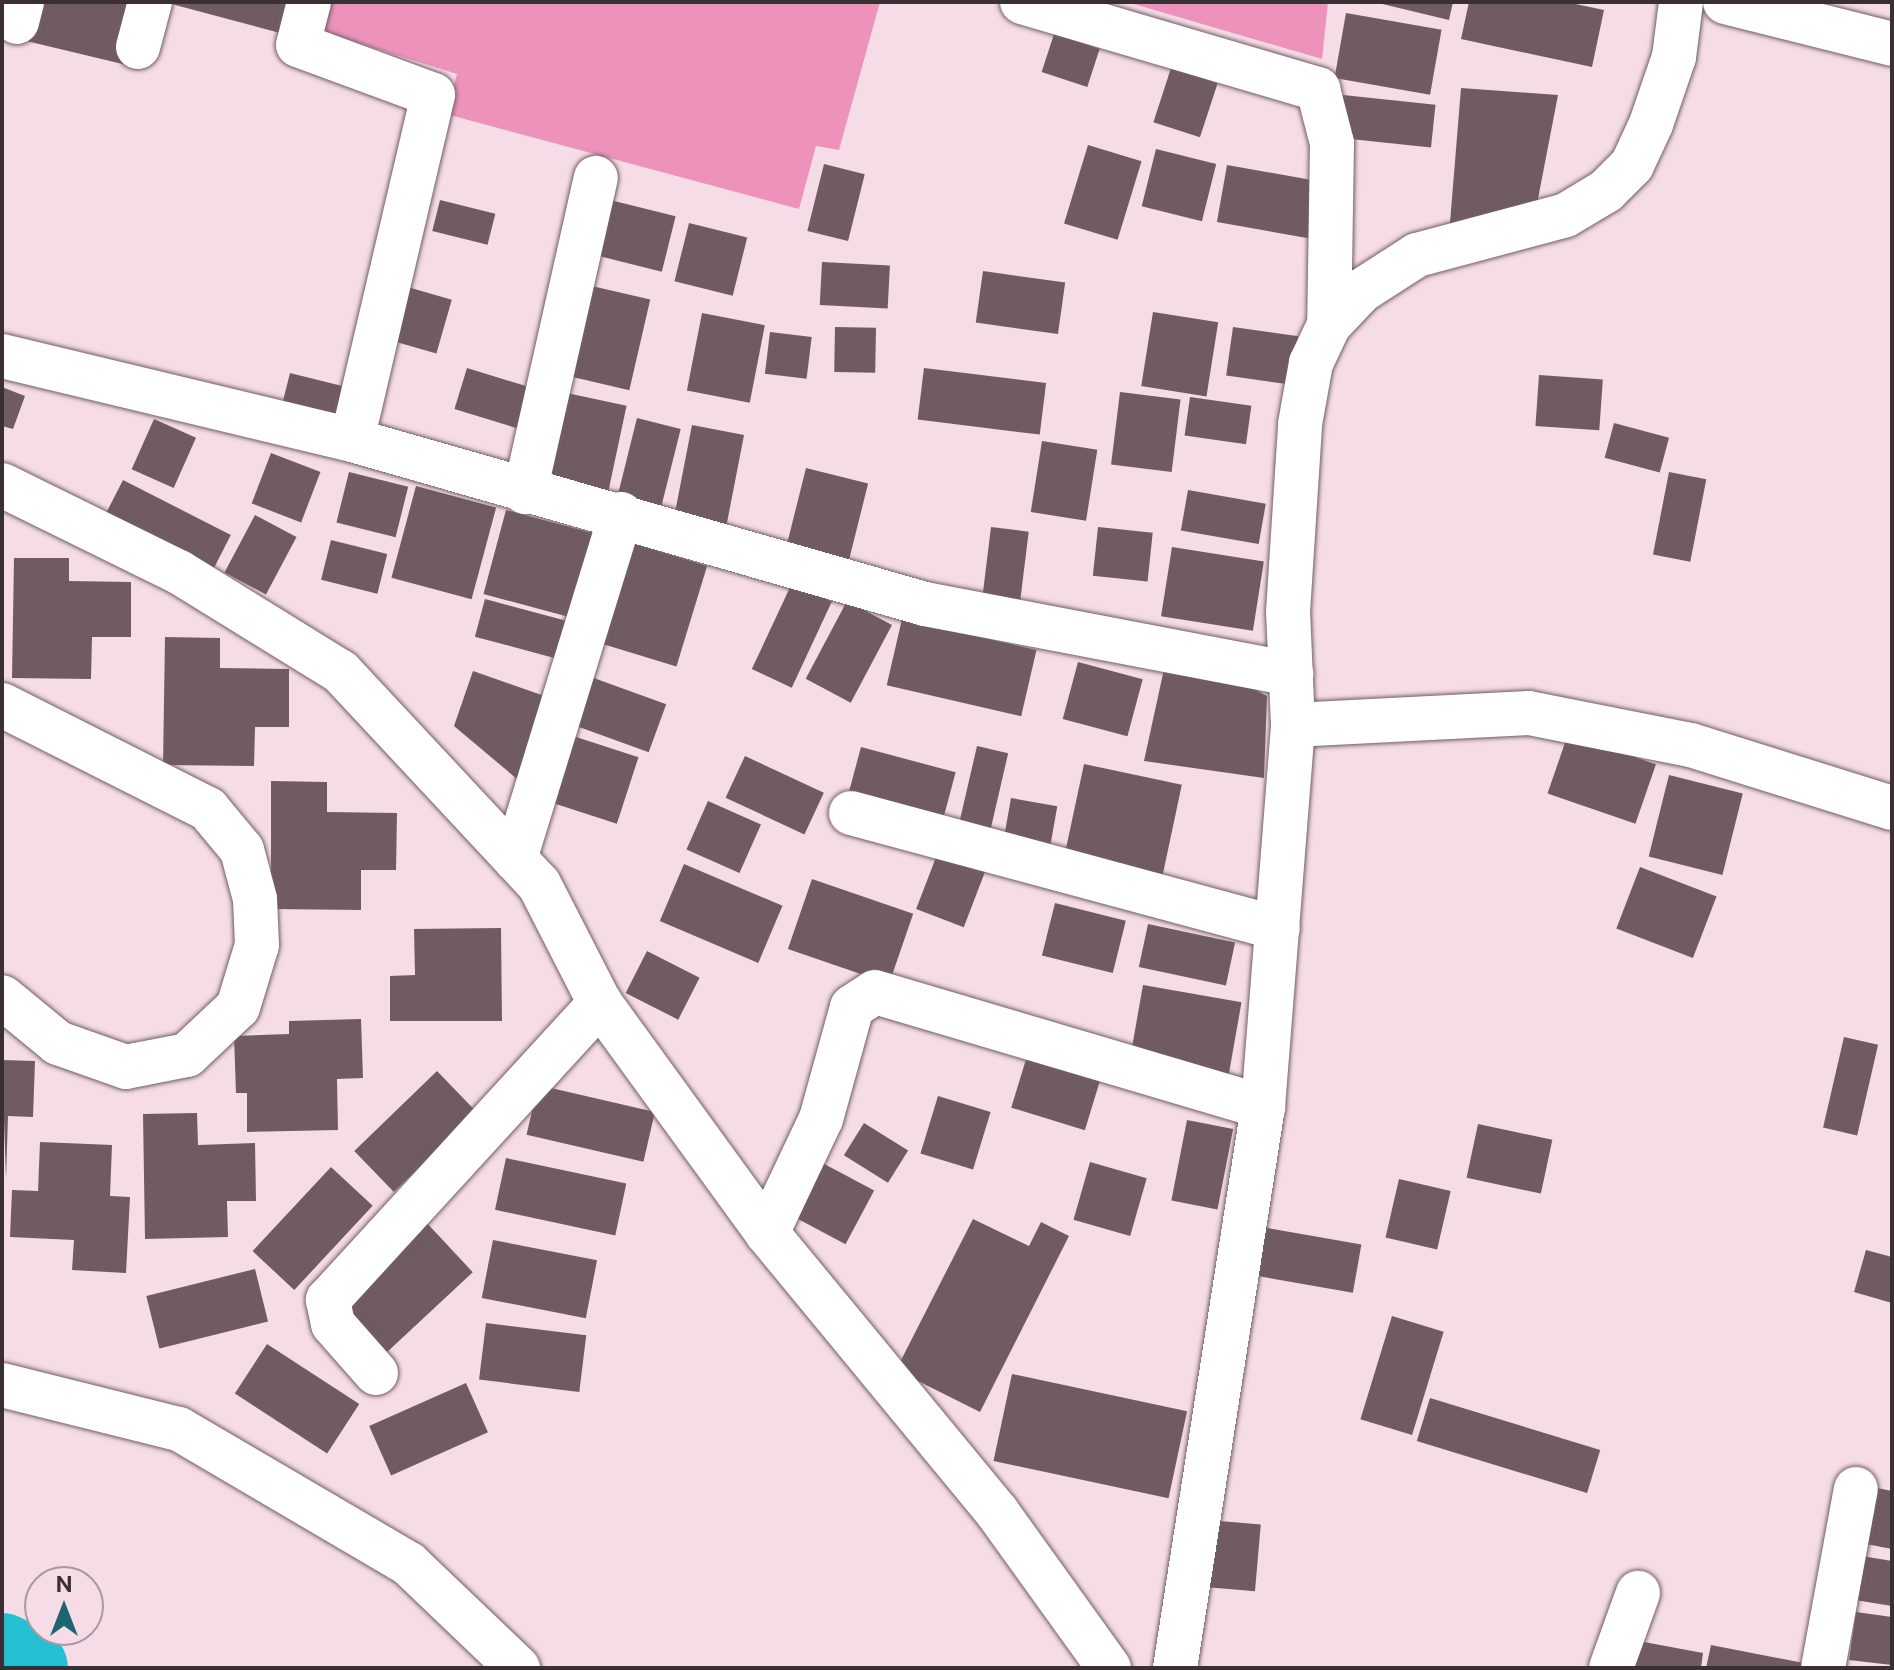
<!DOCTYPE html>
<style>
body{margin:0}
#map{position:relative;width:1894px;height:1670px;overflow:hidden;background:#f5dce6;font-family:"Public Sans",sans-serif}
div>[style]{position:absolute}
.green>*{inset:0;background:#ed93bb}
.river>*{height:84px;margin:-42px;padding:0 42px;transform-origin:42px;border-radius:42px;background:#24bfd3}
.building>*{inset:0;background:#705b64;transform-origin:0 0}
.roads{filter:drop-shadow(0 0 2px #725d65) drop-shadow(0 0 2px #725d65)}
.street>*{height:44px;margin:-22px;padding:0 22px;transform-origin:22px;border-radius:22px;background:#fff}
span{translate:-50% -50%;white-space:nowrap;text-align:center;line-height:1.15;-webkit-text-stroke:8px #f5dce6;paint-order:stroke}
.frame{position:absolute;inset:0;border:4px solid #3a3034;pointer-events:none}
.north{position:absolute;left:24px;top:1566px;width:80px;height:80px;box-sizing:border-box;background:#f5dce6;border:2px solid #aa979f;border-radius:50%;rotate:0deg;font-size:22px;font-weight:700;line-height:32px;text-align:center;color:#3a3034}
.north::after{content:'';display:block;margin:auto;width:28px;height:36px;background:#1c6671;clip-path:polygon(50% 0,100% 100%,50% 72%,0 100%)}
</style>
<div id="map">
<div class="green">
<i style="clip-path:polygon(324px 2px,880px 2px,839px 150px,816px 146px,799px 209px,446px 114px,457px 74px,316px 30px)"></i>
<i style="clip-path:polygon(1127px 2px,1328px 2px,1322px 59px)"></i>
</div>
<div class="river">
<i style="left:2px;top:1655px;width:27px;rotate:28deg"></i>
</div>
<div class="building">
<i style="clip-path:polygon(27px 2px,147px 2px,131px 66px,18px 39px)"></i>
<i style="clip-path:polygon(164px 2px,288px 2px,280px 33px)"></i>
<i style="clip-path:polygon(1374px 2px,1453px 2px,1449px 20px)"></i>
<i style="clip-path:polygon(1469px 2px,1566px 2px,1604px 10px,1592px 67px,1461px 39px)"></i>
<i style="left:1346px;top:13px;width:97px;height:66px;rotate:10deg"></i>
<i style="left:1054px;top:34px;width:48px;height:40px;rotate:18deg"></i>
<i style="left:1171px;top:68px;width:49px;height:57px;rotate:18deg"></i>
<i style="clip-path:polygon(1461px 88px,1558px 95px,1537px 204px,1449px 235px)"></i>
<i style="left:1343px;top:95px;width:93px;height:43px;rotate:6deg"></i>
<i style="left:1088px;top:145px;width:56px;height:82px;rotate:17deg"></i>
<i style="left:1156px;top:149px;width:62px;height:59px;rotate:14deg"></i>
<i style="left:824px;top:164px;width:42px;height:69px;rotate:14deg"></i>
<i style="left:1227px;top:165px;width:93px;height:58px;rotate:10deg"></i>
<i style="left:598px;top:197px;width:80px;height:57px;rotate:14deg"></i>
<i style="left:440px;top:200px;width:57px;height:32px;rotate:14deg"></i>
<i style="left:689px;top:223px;width:60px;height:60px;rotate:14deg"></i>
<i style="left:822px;top:262px;width:68px;height:43px;rotate:3deg"></i>
<i style="left:983px;top:271px;width:83px;height:52px;rotate:8deg"></i>
<i style="left:397px;top:284px;width:57px;height:56px;rotate:16deg"></i>
<i style="left:583px;top:284px;width:69px;height:93px;rotate:13deg"></i>
<i style="left:1153px;top:312px;width:66px;height:75px;rotate:9deg"></i>
<i style="left:702px;top:313px;width:64px;height:79px;rotate:11deg"></i>
<i style="left:835px;top:327px;width:41px;height:45px;rotate:1deg"></i>
<i style="left:1233px;top:327px;width:66px;height:49px;rotate:8deg"></i>
<i style="left:770px;top:332px;width:42px;height:42px;rotate:7deg"></i>
<i style="left:467px;top:368px;width:70px;height:43px;rotate:17deg"></i>
<i style="left:924px;top:368px;width:123px;height:52px;rotate:7deg"></i>
<i style="left:290px;top:373px;width:62px;height:35px;rotate:14deg"></i>
<i style="left:1539px;top:375px;width:64px;height:51px;rotate:4deg"></i>
<i style="clip-path:polygon(2px 387px,25px 396px,13px 429px,2px 426px)"></i>
<i style="left:562px;top:392px;width:66px;height:89px;rotate:12deg"></i>
<i style="left:1120px;top:392px;width:61px;height:73px;rotate:7deg"></i>
<i style="left:1190px;top:397px;width:62px;height:39px;rotate:8deg"></i>
<i style="left:637px;top:418px;width:45px;height:87px;rotate:14deg"></i>
<i style="left:154px;top:419px;width:46px;height:55px;rotate:24deg"></i>
<i style="left:1614px;top:423px;width:57px;height:36px;rotate:15deg"></i>
<i style="left:692px;top:425px;width:53px;height:95px;rotate:11deg"></i>
<i style="left:1042px;top:441px;width:56px;height:72px;rotate:9deg"></i>
<i style="left:271px;top:453px;width:53px;height:54px;rotate:21deg"></i>
<i style="left:806px;top:468px;width:64px;height:81px;rotate:14deg"></i>
<i style="left:349px;top:472px;width:61px;height:52px;rotate:14deg"></i>
<i style="left:1669px;top:472px;width:38px;height:84px;rotate:11deg"></i>
<i style="left:123px;top:480px;width:121px;height:46px;rotate:27deg"></i>
<i style="left:416px;top:486px;width:83px;height:95px;rotate:15deg"></i>
<i style="left:1188px;top:490px;width:79px;height:41px;rotate:10deg"></i>
<i style="left:506px;top:510px;width:99px;height:87px;rotate:15deg"></i>
<i style="left:255px;top:515px;width:47px;height:65px;rotate:28deg"></i>
<i style="left:991px;top:527px;width:38px;height:71px;rotate:7deg"></i>
<i style="left:1098px;top:527px;width:55px;height:49px;rotate:6deg"></i>
<i style="left:331px;top:540px;width:58px;height:41px;rotate:14deg"></i>
<i style="left:622px;top:540px;width:89px;height:105px;rotate:17deg"></i>
<i style="left:1172px;top:547px;width:93px;height:70px;rotate:9deg"></i>
<i style="clip-path:polygon(14px 558px,69px 558px,69px 581px,131px 582px,131px 637px,92px 637px,91px 679px,12px 678px)"></i>
<i style="left:792px;top:583px;width:44px;height:95px;rotate:25deg"></i>
<i style="left:485px;top:599px;width:85px;height:39px;rotate:15deg"></i>
<i style="left:847px;top:601px;width:51px;height:88px;rotate:28deg"></i>
<i style="left:902px;top:619px;width:138px;height:68px;rotate:13deg"></i>
<i style="clip-path:polygon(165px 637px,220px 638px,220px 668px,289px 669px,289px 727px,255px 727px,254px 766px,163px 765px)"></i>
<i style="clip-path:polygon(1166px 660px,1225px 673px,1267px 696px,1264px 778px,1144px 761px)"></i>
<i style="left:1078px;top:662px;width:67px;height:59px;rotate:15deg"></i>
<i style="clip-path:polygon(473px 671px,553px 699px,523px 784px,454px 726px)"></i>
<i style="left:591px;top:677px;width:80px;height:51px;rotate:20deg"></i>
<i style="left:1568px;top:734px;width:93px;height:63px;rotate:19deg"></i>
<i style="left:570px;top:735px;width:72px;height:70px;rotate:18deg"></i>
<i style="left:977px;top:746px;width:32px;height:87px;rotate:13deg"></i>
<i style="left:861px;top:747px;width:98px;height:59px;rotate:15deg"></i>
<i style="left:745px;top:756px;width:87px;height:46px;rotate:25deg"></i>
<i style="left:1084px;top:764px;width:100px;height:98px;rotate:12deg"></i>
<i style="left:1669px;top:775px;width:76px;height:84px;rotate:14deg"></i>
<i style="clip-path:polygon(271px 781px,327px 782px,327px 812px,397px 813px,396px 870px,361px 870px,361px 910px,271px 909px)"></i>
<i style="left:1011px;top:798px;width:47px;height:48px;rotate:10deg"></i>
<i style="left:708px;top:801px;width:58px;height:53px;rotate:24deg"></i>
<i style="left:938px;top:852px;width:51px;height:61px;rotate:21deg"></i>
<i style="left:684px;top:864px;width:107px;height:62px;rotate:23deg"></i>
<i style="left:1640px;top:867px;width:82px;height:66px;rotate:21deg"></i>
<i style="left:812px;top:879px;width:107px;height:74px;rotate:19deg"></i>
<i style="left:1055px;top:903px;width:73px;height:54px;rotate:14deg"></i>
<i style="left:1148px;top:924px;width:89px;height:44px;rotate:12deg"></i>
<i style="clip-path:polygon(501px 928px,502px 1021px,390px 1021px,390px 976px,415px 975px,414px 929px)"></i>
<i style="left:647px;top:951px;width:59px;height:47px;rotate:27deg"></i>
<i style="left:1143px;top:985px;width:100px;height:73px;rotate:10deg"></i>
<i style="clip-path:polygon(361px 1019px,363px 1078px,337px 1079px,338px 1130px,247px 1132px,247px 1093px,236px 1093px,234px 1036px,289px 1034px,289px 1021px)"></i>
<i style="left:1844px;top:1037px;width:35px;height:93px;rotate:13deg"></i>
<i style="left:1027px;top:1056px;width:77px;height:54px;rotate:17deg"></i>
<i style="clip-path:polygon(2px 1060px,35px 1061px,33px 1117px,8px 1116px,6px 1179px)"></i>
<i style="left:437px;top:1071px;width:57px;height:115px;rotate:46deg"></i>
<i style="left:538px;top:1085px;width:120px;height:51px;rotate:13deg"></i>
<i style="left:938px;top:1096px;width:55px;height:60px;rotate:17deg"></i>
<i style="clip-path:polygon(197px 1113px,198px 1145px,255px 1143px,256px 1201px,227px 1201px,228px 1237px,145px 1239px,143px 1114px)"></i>
<i style="left:1187px;top:1120px;width:47px;height:82px;rotate:11deg"></i>
<i style="left:864px;top:1123px;width:52px;height:38px;rotate:32deg"></i>
<i style="left:1478px;top:1124px;width:76px;height:55px;rotate:12deg"></i>
<i style="clip-path:polygon(40px 1142px,112px 1145px,110px 1196px,130px 1197px,126px 1273px,72px 1270px,74px 1240px,10px 1237px,12px 1190px,38px 1191px)"></i>
<i style="left:506px;top:1158px;width:123px;height:53px;rotate:12deg"></i>
<i style="left:815px;top:1159px;width:67px;height:61px;rotate:28deg"></i>
<i style="left:1090px;top:1162px;width:59px;height:60px;rotate:16deg"></i>
<i style="left:331px;top:1167px;width:57px;height:115px;rotate:43deg"></i>
<i style="left:1399px;top:1179px;width:53px;height:60px;rotate:13deg"></i>
<i style="clip-path:polygon(973px 1219px,1029px 1246px,1041px 1222px,1069px 1236px,980px 1412px,896px 1370px)"></i>
<i style="left:425px;top:1221px;width:70px;height:120px;rotate:47deg"></i>
<i style="left:1256px;top:1226px;width:107px;height:49px;rotate:10deg"></i>
<i style="left:493px;top:1240px;width:106px;height:59px;rotate:11deg"></i>
<i style="clip-path:polygon(1866px 1250px,1892px 1257px,1892px 1303px,1854px 1292px)"></i>
<i style="left:255px;top:1269px;width:54px;height:112px;rotate:76deg"></i>
<i style="left:1392px;top:1316px;width:54px;height:108px;rotate:17deg"></i>
<i style="left:486px;top:1323px;width:101px;height:57px;rotate:7deg"></i>
<i style="left:267px;top:1344px;width:110px;height:59px;rotate:33deg"></i>
<i style="left:1012px;top:1374px;width:179px;height:89px;rotate:12deg"></i>
<i style="left:466px;top:1383px;width:54px;height:106px;rotate:66deg"></i>
<i style="left:1430px;top:1398px;width:178px;height:45px;rotate:17deg"></i>
<i style="clip-path:polygon(1867px 1486px,1892px 1491px,1892px 1549px,1856px 1542px)"></i>
<i style="left:1208px;top:1520px;width:53px;height:67px;rotate:5deg"></i>
<i style="clip-path:polygon(1862px 1556px,1892px 1561px,1892px 1606px,1855px 1600px)"></i>
<i style="clip-path:polygon(1856px 1612px,1892px 1617px,1892px 1665px,1849px 1660px)"></i>
<i style="clip-path:polygon(1628px 1639px,1703px 1653px,1701px 1668px,1625px 1668px)"></i>
<i style="clip-path:polygon(1711px 1645px,1809px 1664px,1809px 1668px,1706px 1668px)"></i>
</div>
<div class="roads">
<div class="street">
<i style="left:309px;top:2px;width:44px;rotate:104.3deg"></i>
<i style="left:298px;top:45px;width:144px;rotate:20.3deg"></i>
<i style="left:433px;top:95px;width:354px;rotate:103.2deg"></i>
<i style="left:352px;top:440px;width:596px;rotate:15.97deg"></i>
<i style="left:925px;top:604px;width:373px;rotate:10.8deg"></i>
<i style="left:1022px;top:2px;width:309px;rotate:16.4deg"></i>
<i style="left:1318px;top:89px;width:56px;rotate:75.5deg"></i>
<i style="left:1332px;top:143px;width:182px;rotate:90.9deg"></i>
<i style="left:1725px;top:2px;width:172px;rotate:14.1deg"></i>
<i style="left:17px;top:22px;width:21px;rotate:-76deg"></i>
<i style="left:138px;top:47px;width:47px;rotate:-75.1deg"></i>
<i style="left:2px;top:356px;width:360px;rotate:13.5deg"></i>
<i style="left:2px;top:485px;width:197px;rotate:26.2deg"></i>
<i style="left:179px;top:572px;width:190px;rotate:31.7deg"></i>
<i style="left:341px;top:672px;width:290px;rotate:47deg"></i>
<i style="left:539px;top:884px;width:134px;rotate:62.9deg"></i>
<i style="left:600px;top:1003px;width:284px;rotate:54deg"></i>
<i style="left:767px;top:1233px;width:362px;rotate:50.5deg"></i>
<i style="left:997px;top:1512px;width:192px;rotate:54.3deg"></i>
<i style="left:525px;top:492px;width:322px;rotate:-77.3deg"></i>
<i style="left:2px;top:705px;width:231px;rotate:26.8deg"></i>
<i style="left:208px;top:809px;width:53px;rotate:50.3deg"></i>
<i style="left:242px;top:850px;width:51px;rotate:75.1deg"></i>
<i style="left:255px;top:899px;width:46px;rotate:87.5deg"></i>
<i style="left:257px;top:945px;width:65px;rotate:107deg"></i>
<i style="left:238px;top:1007px;width:70px;rotate:136.7deg"></i>
<i style="left:187px;top:1055px;width:62px;rotate:168.9deg"></i>
<i style="left:126px;top:1067px;width:72px;rotate:-160.6deg"></i>
<i style="left:58px;top:1043px;width:72px;rotate:-140.6deg"></i>
<i style="left:1293px;top:725px;width:236px;rotate:-2.9deg"></i>
<i style="left:1529px;top:713px;width:165px;rotate:11.2deg"></i>
<i style="left:1691px;top:745px;width:211px;rotate:17.4deg"></i>
<i style="left:851px;top:813px;width:442px;rotate:15.1deg"></i>
<i style="left:515px;top:859px;width:361px;rotate:-72.9deg"></i>
<i style="left:767px;top:1233px;width:126px;rotate:-64.7deg"></i>
<i style="left:821px;top:1119px;width:116px;rotate:-74.5deg"></i>
<i style="left:852px;top:1007px;width:27px;rotate:-33deg"></i>
<i style="left:875px;top:992px;width:405px;rotate:16.5deg"></i>
<i style="left:376px;top:1373px;width:65px;rotate:-131.3deg"></i>
<i style="left:333px;top:1324px;width:25px;rotate:-102deg"></i>
<i style="left:328px;top:1300px;width:403px;rotate:-47.5deg"></i>
<i style="left:2px;top:1385px;width:182px;rotate:14deg"></i>
<i style="left:179px;top:1429px;width:267px;rotate:30.4deg"></i>
<i style="left:409px;top:1564px;width:151px;rotate:43.7deg"></i>
<i style="left:1175px;top:1668px;width:568px;rotate:-81.09deg"></i>
<i style="left:1263px;top:1107px;width:383px;rotate:-85.5deg"></i>
<i style="left:1293px;top:725px;width:113px;rotate:-92.5deg"></i>
<i style="left:1288px;top:612px;width:188px;rotate:-86.3deg"></i>
<i style="left:1300px;top:424px;width:62px;rotate:-79.8deg"></i>
<i style="left:1311px;top:363px;width:42px;rotate:-64.7deg"></i>
<i style="left:1329px;top:325px;width:47px;rotate:-46.7deg"></i>
<i style="left:1361px;top:291px;width:67px;rotate:-32.7deg"></i>
<i style="left:1417px;top:255px;width:154px;rotate:-15deg"></i>
<i style="left:1566px;top:215px;width:47px;rotate:-31deg"></i>
<i style="left:1606px;top:191px;width:37px;rotate:-45deg"></i>
<i style="left:1632px;top:165px;width:45px;rotate:-65.1deg"></i>
<i style="left:1651px;top:124px;width:71px;rotate:-71.1deg"></i>
<i style="left:1674px;top:57px;width:55px;rotate:-82.7deg"></i>
<i style="left:1611px;top:1668px;width:80px;rotate:-70.2deg"></i>
<i style="left:1823px;top:1668px;width:182px;rotate:-79.6deg"></i>
</div>
</div>
<div class="frame"></div>
<div class="north">N</div>
</div>
